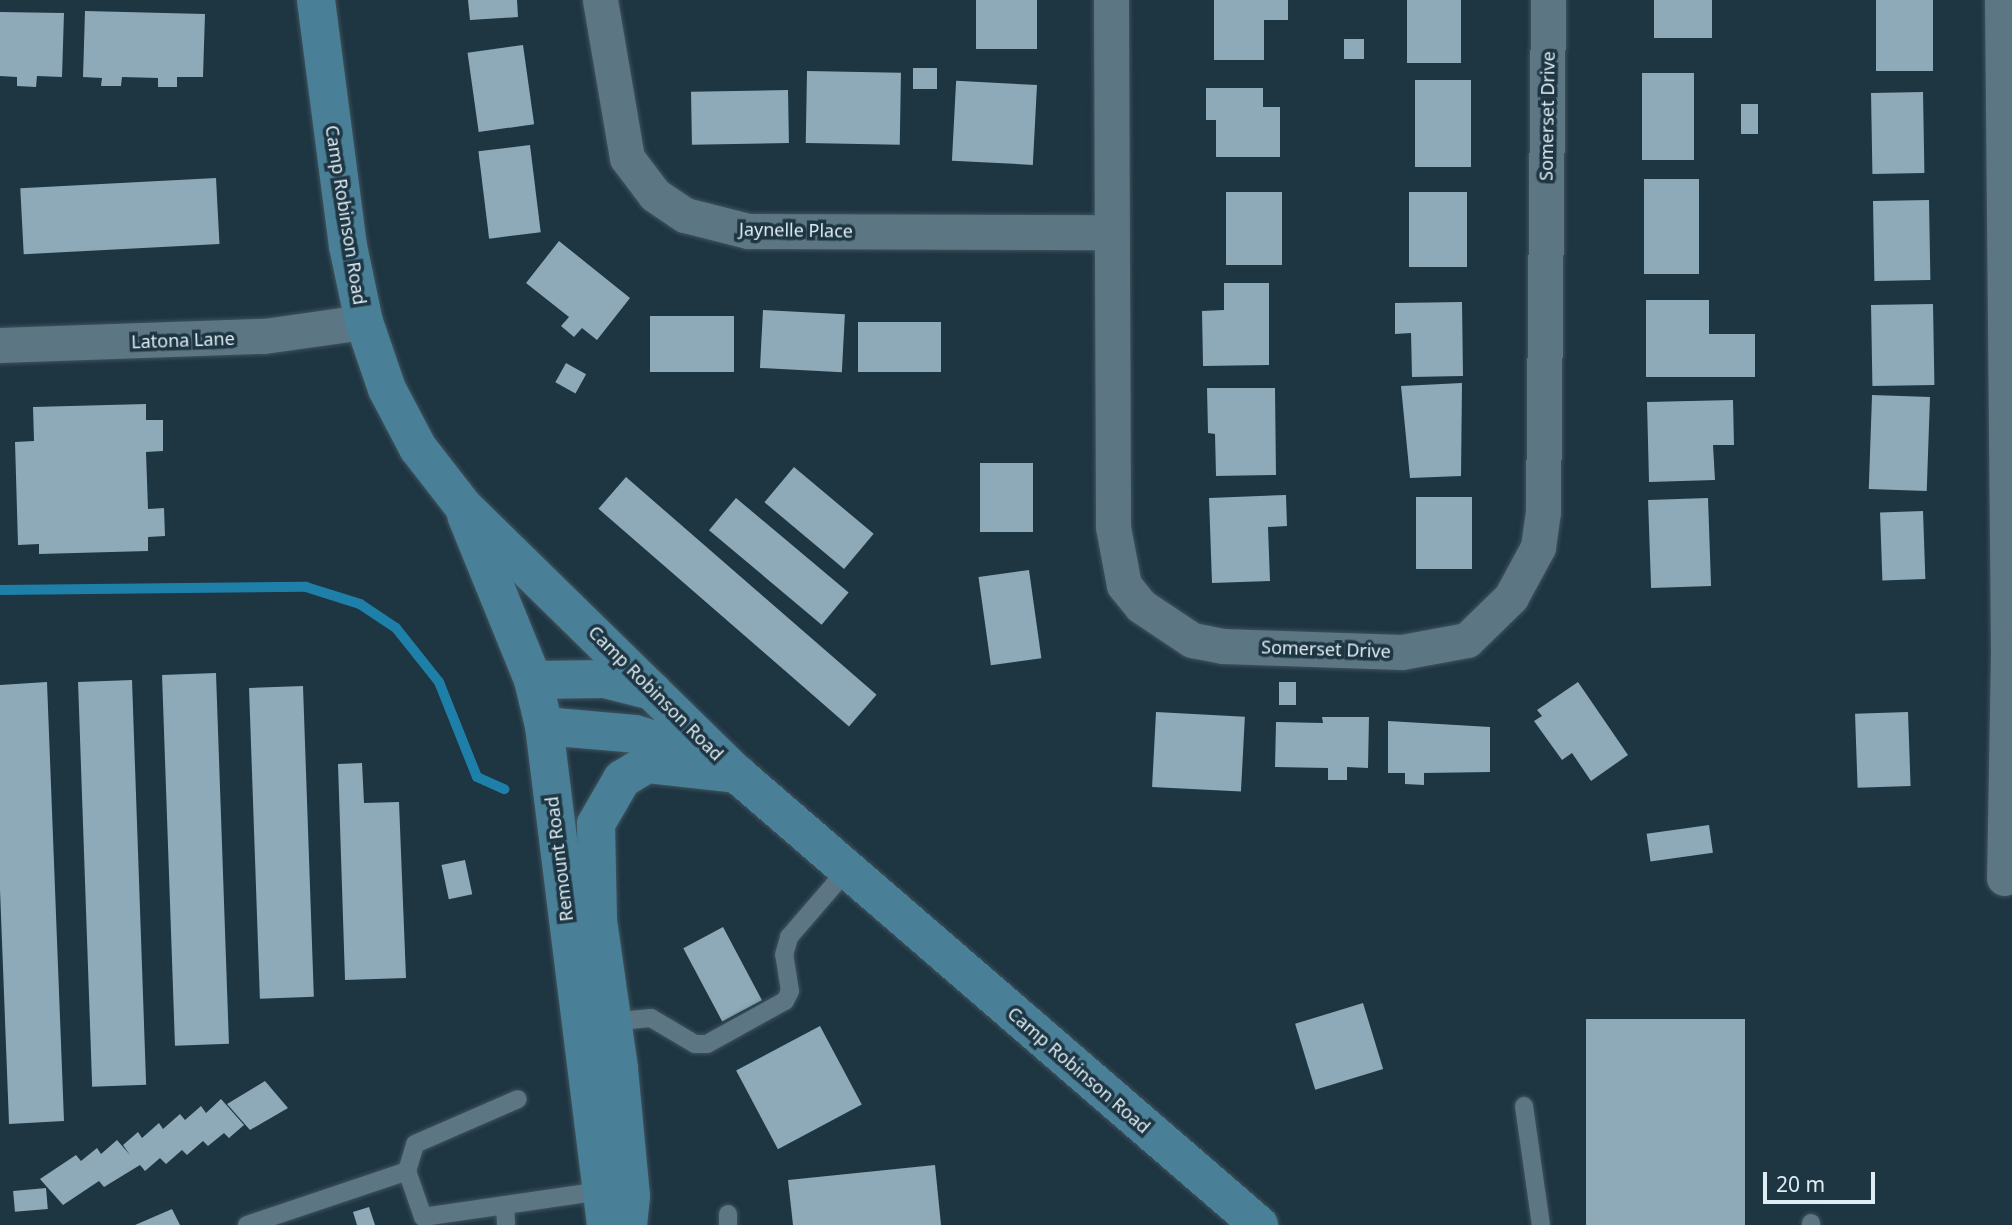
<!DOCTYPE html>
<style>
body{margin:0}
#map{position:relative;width:2012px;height:1225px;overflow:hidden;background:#1e3542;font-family:"Noto Sans",sans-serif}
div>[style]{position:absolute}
.stream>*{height:10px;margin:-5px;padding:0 5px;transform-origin:5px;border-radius:5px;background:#1e7fa9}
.building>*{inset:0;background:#8ea9b8;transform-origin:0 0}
.roads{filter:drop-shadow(0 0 2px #3e535d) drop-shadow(0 0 2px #3e535d)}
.lane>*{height:18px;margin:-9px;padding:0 9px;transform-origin:9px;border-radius:9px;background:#5d7684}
.street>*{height:35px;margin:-17.5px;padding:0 17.5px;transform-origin:17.5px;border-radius:17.5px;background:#5d7684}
.secondary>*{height:38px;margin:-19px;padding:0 19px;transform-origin:19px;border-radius:19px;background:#4a7f98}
span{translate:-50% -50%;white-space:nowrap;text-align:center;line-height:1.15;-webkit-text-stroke:7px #1e3542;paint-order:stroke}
.street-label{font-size:18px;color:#deecf4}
.scale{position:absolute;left:1763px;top:1172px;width:112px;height:32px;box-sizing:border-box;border:4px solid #deecf4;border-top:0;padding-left:9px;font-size:21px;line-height:24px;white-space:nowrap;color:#deecf4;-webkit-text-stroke:5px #1e3542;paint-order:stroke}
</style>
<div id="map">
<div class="stream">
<i style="left:0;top:590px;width:306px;rotate:-0.6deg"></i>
<i style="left:306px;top:587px;width:57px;rotate:17.5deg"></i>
<i style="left:360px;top:604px;width:43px;rotate:33.7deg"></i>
<i style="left:396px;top:628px;width:69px;rotate:51.5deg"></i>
<i style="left:439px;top:682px;width:102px;rotate:68.2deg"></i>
<i style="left:477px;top:777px;width:30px;rotate:24deg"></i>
</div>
<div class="building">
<i style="clip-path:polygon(468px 0,517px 0,518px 17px,470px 20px)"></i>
<i style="left:976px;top:0;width:61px;height:49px"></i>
<i style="clip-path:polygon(1214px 0,1288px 0,1288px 20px,1264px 20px,1264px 60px,1214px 60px)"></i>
<i style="left:1407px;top:0;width:54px;height:63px"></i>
<i style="left:1654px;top:0;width:58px;height:38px"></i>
<i style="left:1876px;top:0;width:57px;height:71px"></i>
<i style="clip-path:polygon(85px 11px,205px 14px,203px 77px,177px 77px,177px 87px,158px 87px,158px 78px,122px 77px,121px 86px,101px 86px,102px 78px,83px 77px)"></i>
<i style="clip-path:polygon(0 12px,64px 13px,62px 77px,37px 76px,36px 87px,17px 86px,17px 77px,0 76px)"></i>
<i style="left:1344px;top:39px;width:20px;height:20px"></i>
<i style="left:523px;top:45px;width:80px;height:56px;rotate:82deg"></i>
<i style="left:913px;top:68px;width:24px;height:21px"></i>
<i style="left:807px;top:71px;width:94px;height:72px;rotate:1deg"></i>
<i style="left:1642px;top:73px;width:52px;height:87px"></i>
<i style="left:1415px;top:80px;width:56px;height:87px"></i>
<i style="left:1037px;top:85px;width:80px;height:81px;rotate:93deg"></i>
<i style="clip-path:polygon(1206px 88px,1263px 88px,1263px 107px,1280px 107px,1280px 157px,1216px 157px,1216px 120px,1206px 120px)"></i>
<i style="left:788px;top:90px;width:53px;height:97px;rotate:89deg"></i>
<i style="left:1923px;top:92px;width:81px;height:52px;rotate:89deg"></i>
<i style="left:1741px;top:104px;width:17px;height:30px"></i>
<i style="left:530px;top:145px;width:88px;height:52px;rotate:83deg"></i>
<i style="left:216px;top:178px;width:66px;height:196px;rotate:87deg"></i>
<i style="left:1644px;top:179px;width:55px;height:95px"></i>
<i style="left:1226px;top:192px;width:56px;height:73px"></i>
<i style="left:1409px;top:192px;width:58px;height:75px"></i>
<i style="left:1929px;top:200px;width:80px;height:56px;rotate:89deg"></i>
<i style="clip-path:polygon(559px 241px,630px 298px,597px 340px,582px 328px,574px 337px,561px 326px,569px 317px,526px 283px)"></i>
<i style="clip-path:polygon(1224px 283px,1269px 283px,1269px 365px,1203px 366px,1202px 311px,1224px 310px)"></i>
<i style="clip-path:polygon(1646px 300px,1709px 300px,1709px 334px,1755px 334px,1755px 377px,1646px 377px)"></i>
<i style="clip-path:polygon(1462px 302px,1463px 376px,1412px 377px,1411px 333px,1395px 334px,1395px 303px)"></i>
<i style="left:1933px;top:304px;width:81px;height:62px;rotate:89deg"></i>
<i style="left:763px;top:310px;width:82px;height:58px;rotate:3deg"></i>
<i style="left:734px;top:316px;width:56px;height:84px;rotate:90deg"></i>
<i style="left:858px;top:322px;width:83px;height:50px"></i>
<i style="left:566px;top:363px;width:23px;height:22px;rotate:29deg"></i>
<i style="clip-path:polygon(1462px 383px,1461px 476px,1410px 478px,1401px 386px)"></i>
<i style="clip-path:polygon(1207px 388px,1275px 388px,1276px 475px,1216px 476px,1215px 434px,1208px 433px)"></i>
<i style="left:1930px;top:397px;width:94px;height:58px;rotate:92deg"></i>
<i style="clip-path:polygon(1733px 400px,1734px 445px,1713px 445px,1715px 480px,1649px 482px,1647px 402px)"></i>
<i style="clip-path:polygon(146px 404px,146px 420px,163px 420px,163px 451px,146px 452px,148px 509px,164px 508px,165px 536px,148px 537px,148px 551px,39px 554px,39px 544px,18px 545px,15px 442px,34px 441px,33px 407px)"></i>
<i style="left:980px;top:463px;width:53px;height:69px"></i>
<i style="left:794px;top:467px;width:104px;height:46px;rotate:40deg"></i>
<i style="left:626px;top:477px;width:332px;height:42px;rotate:41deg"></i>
<i style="clip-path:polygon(1286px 495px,1287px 526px,1268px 527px,1270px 581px,1212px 583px,1209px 498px)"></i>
<i style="left:1416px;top:497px;width:56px;height:72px"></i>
<i style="left:736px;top:498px;width:147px;height:42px;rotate:40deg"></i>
<i style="left:1708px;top:498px;width:88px;height:60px;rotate:88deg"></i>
<i style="left:1923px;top:511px;width:68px;height:43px;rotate:88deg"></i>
<i style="left:1029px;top:570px;width:89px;height:51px;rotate:82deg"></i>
<i style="left:216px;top:673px;width:371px;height:54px;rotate:88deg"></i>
<i style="left:132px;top:680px;width:405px;height:54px;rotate:88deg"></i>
<i style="clip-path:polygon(47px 682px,64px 1121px,9px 1124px,0 890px,0 685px)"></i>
<i style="left:1279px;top:682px;width:17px;height:23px"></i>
<i style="clip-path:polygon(1578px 682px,1628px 755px,1591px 781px,1572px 753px,1562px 760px,1534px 721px,1542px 716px,1537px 710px)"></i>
<i style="left:303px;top:686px;width:311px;height:54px;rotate:88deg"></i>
<i style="left:1156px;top:712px;width:89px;height:75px;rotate:3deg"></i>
<i style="left:1908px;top:712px;width:74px;height:53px;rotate:88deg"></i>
<i style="clip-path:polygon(1322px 717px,1369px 717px,1368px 768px,1347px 767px,1347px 780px,1328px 780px,1328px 768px,1275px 767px,1276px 722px,1323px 723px)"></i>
<i style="clip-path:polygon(1388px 721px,1490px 727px,1490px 772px,1424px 773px,1424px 785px,1405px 784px,1405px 773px,1388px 773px)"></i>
<i style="clip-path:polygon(362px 763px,364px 803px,399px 802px,406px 978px,345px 980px,338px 764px)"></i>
<i style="left:1709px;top:825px;width:28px;height:63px;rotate:82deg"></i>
<i style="left:465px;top:860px;width:35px;height:24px;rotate:78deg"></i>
<i style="left:723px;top:927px;width:83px;height:45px;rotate:62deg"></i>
<i style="left:1363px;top:1003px;width:69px;height:71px;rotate:73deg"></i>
<i style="left:1745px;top:1019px;width:206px;height:159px;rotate:90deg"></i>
<i style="left:820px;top:1026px;width:89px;height:95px;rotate:62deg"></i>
<i style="clip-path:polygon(265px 1081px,288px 1108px,250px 1130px,227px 1104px)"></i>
<i style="clip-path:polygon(221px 1099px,244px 1125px,229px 1138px,224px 1133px,208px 1146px,203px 1141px,187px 1155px,182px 1150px,166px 1164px,160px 1158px,145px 1171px,140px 1165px,104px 1187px,99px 1181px,63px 1205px,40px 1179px,76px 1155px,81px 1161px,97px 1148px,101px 1154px,117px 1140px,130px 1155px,123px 1145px,138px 1132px,142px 1138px,159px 1123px,163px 1129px,180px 1114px,185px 1120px,201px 1106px,206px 1113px)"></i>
<i style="clip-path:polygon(935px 1165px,941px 1225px,793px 1225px,788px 1180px)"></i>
<i style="left:46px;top:1188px;width:21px;height:33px;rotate:85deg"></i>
<i style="clip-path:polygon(369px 1207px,375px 1225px,357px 1225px,353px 1212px)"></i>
<i style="clip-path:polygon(172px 1209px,180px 1225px,135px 1225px)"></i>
</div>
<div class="roads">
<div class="lane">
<i style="left:609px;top:1022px;width:42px;rotate:-5.4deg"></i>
<i style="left:651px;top:1018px;width:51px;rotate:30.6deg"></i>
<i style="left:695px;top:1044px;width:12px"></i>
<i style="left:707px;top:1044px;width:89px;rotate:-28.9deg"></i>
<i style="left:785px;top:1001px;width:11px;rotate:-63deg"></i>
<i style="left:790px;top:991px;width:36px;rotate:-99deg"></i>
<i style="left:784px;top:955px;width:19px;rotate:-74deg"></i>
<i style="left:789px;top:937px;width:87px;rotate:-49.2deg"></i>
<i style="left:1524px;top:1106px;width:120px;rotate:81.9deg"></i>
<i style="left:407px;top:1171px;width:28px;rotate:-73deg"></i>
<i style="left:415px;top:1144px;width:112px;rotate:-23.6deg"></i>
<i style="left:505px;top:1205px;width:20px;rotate:87deg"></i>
<i style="left:728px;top:1214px;width:11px;rotate:90deg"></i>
<i style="left:247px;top:1225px;width:169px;rotate:-18.6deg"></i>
<i style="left:407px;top:1171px;width:49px;rotate:70.8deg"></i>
<i style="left:423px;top:1217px;width:180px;rotate:-8.3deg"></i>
<i style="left:1811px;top:1225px;width:2px;rotate:-90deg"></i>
</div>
<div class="street">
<i style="left:600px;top:0;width:160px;rotate:80.3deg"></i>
<i style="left:627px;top:158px;width:46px;rotate:52.9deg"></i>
<i style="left:655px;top:195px;width:36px;rotate:34deg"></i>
<i style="left:685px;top:215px;width:65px;rotate:14.3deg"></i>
<i style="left:748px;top:231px;width:363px;rotate:0.2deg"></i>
<i style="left:1111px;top:0;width:527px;rotate:89.78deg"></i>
<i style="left:1113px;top:527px;width:59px;rotate:79.3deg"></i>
<i style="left:1124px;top:585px;width:27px;rotate:51deg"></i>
<i style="left:1141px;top:606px;width:61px;rotate:33.7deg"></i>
<i style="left:1192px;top:640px;width:31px;rotate:11deg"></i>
<i style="left:1222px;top:646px;width:180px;rotate:1.9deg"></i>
<i style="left:1402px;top:652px;width:66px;rotate:-10.5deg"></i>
<i style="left:1467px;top:640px;width:62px;rotate:-44.3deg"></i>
<i style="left:1511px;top:597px;width:57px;rotate:-61.6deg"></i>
<i style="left:1538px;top:547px;width:35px;rotate:-82deg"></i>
<i style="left:1543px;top:512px;width:512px;rotate:-89.44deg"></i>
<i style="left:2002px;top:0;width:653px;rotate:89.47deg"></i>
<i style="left:2008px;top:653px;width:225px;rotate:91deg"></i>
<i style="left:0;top:345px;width:264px;rotate:-2deg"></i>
<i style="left:264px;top:336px;width:101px;rotate:-8deg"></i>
</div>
<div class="secondary">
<i style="left:316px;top:0;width:248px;rotate:82.6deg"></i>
<i style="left:348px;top:246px;width:78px;rotate:78.1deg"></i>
<i style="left:364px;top:322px;width:71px;rotate:71.1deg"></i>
<i style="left:387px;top:389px;width:67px;rotate:62.3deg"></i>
<i style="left:418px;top:448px;width:73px;rotate:52.2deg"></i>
<i style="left:463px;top:506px;width:383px;rotate:44.4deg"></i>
<i style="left:737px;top:774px;width:690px;rotate:40.83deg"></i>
<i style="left:466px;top:515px;width:178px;rotate:67.9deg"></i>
<i style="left:533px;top:680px;width:47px;rotate:76.6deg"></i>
<i style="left:544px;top:726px;width:503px;rotate:82.92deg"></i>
<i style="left:533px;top:680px;width:72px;rotate:-0.8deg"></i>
<i style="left:605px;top:679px;width:49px;rotate:14.3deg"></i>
<i style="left:544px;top:726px;width:91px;rotate:5deg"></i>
<i style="left:635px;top:734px;width:64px;rotate:17.3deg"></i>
<i style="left:628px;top:1225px;width:29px;rotate:-84deg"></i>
<i style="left:631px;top:1196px;width:129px;rotate:-95.4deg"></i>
<i style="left:619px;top:1068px;width:149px;rotate:-98.1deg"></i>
<i style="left:598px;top:920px;width:96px;rotate:-91.2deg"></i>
<i style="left:596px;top:824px;width:52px;rotate:-60deg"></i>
<i style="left:622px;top:779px;width:29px;rotate:-31deg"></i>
<i style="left:647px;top:764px;width:91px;rotate:6.3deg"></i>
</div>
</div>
<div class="street-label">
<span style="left:1547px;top:116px;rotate:-89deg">Somerset Drive</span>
<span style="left:346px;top:215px;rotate:81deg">Camp Robinson Road</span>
<span style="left:796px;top:230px;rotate:1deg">Jaynelle Place</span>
<span style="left:183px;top:340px;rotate:-2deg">Latona Lane</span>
<span style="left:1326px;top:649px;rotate:2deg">Somerset Drive</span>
<span style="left:656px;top:693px;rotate:45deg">Camp Robinson Road</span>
<span style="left:559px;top:859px;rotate:-97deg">Remount Road</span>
<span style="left:1079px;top:1070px;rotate:41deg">Camp Robinson Road</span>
</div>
<div class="scale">20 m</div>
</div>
